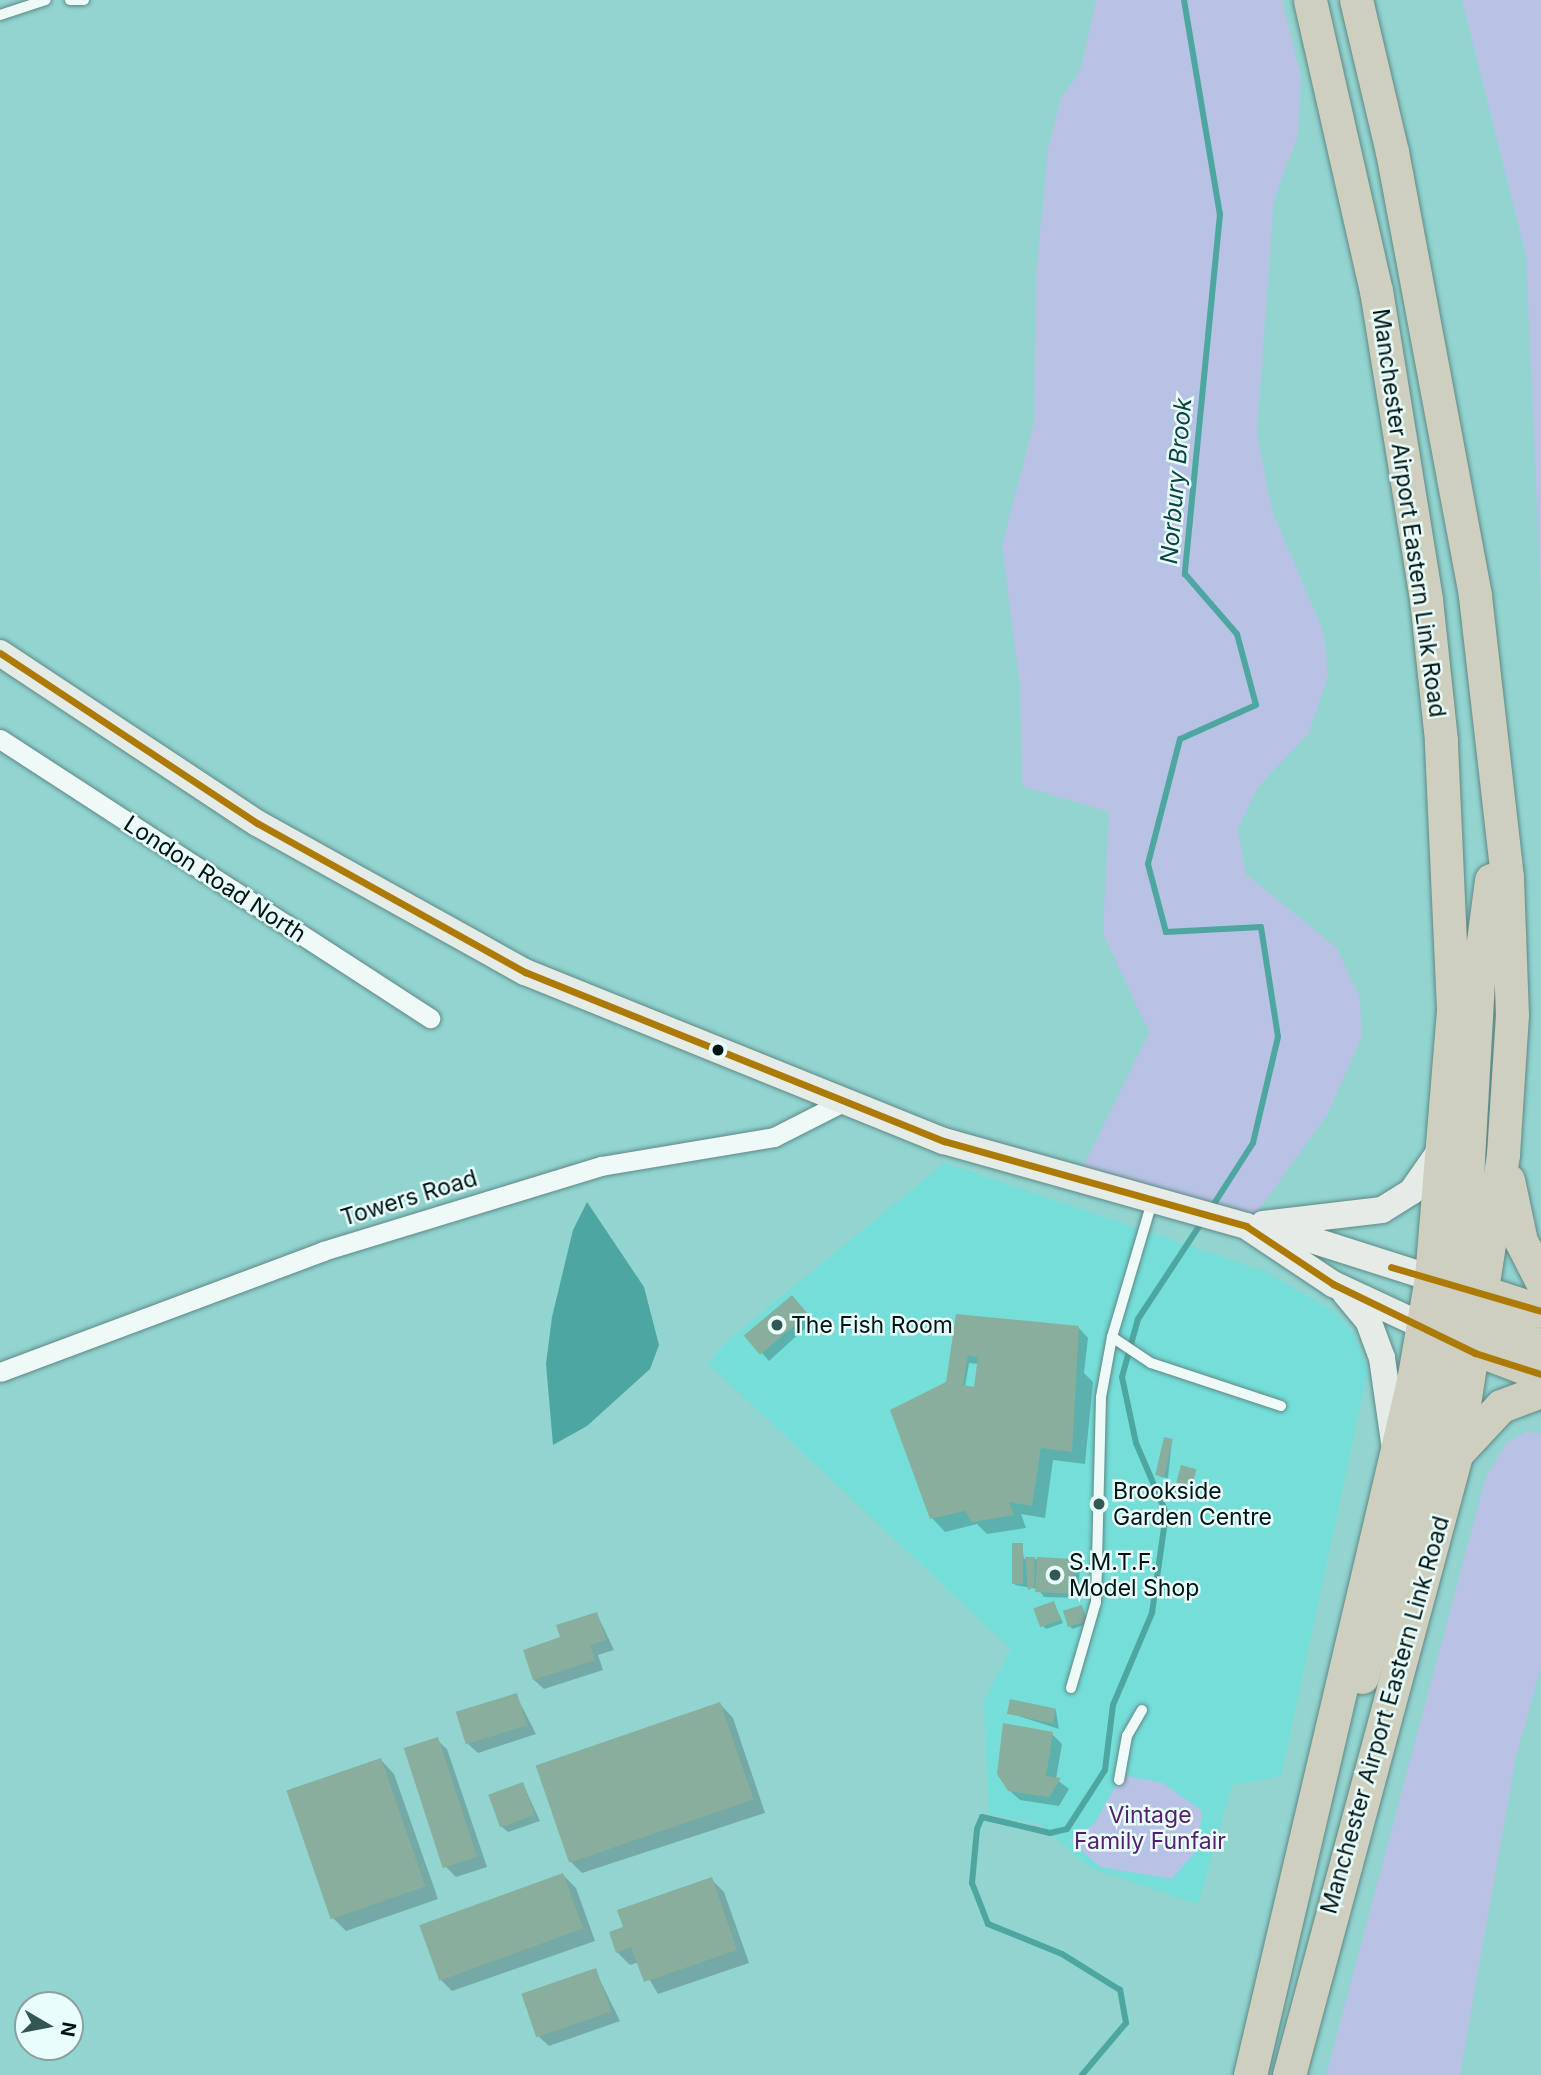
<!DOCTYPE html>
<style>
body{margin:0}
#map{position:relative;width:1541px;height:2075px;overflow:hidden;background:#92d4d0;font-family:Inter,sans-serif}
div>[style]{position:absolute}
.built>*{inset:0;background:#75ded9}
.green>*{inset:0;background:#b8c2e4}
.water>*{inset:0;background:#4ea6a1}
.shadow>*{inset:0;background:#0003}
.stream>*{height:6px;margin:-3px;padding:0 3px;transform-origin:3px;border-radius:3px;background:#4ea6a1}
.building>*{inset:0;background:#89ae9d;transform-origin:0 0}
.roads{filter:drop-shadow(0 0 2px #5e8986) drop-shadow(0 0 2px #5e8986)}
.lane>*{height:10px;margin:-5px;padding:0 5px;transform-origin:5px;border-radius:5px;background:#eff9f8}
.street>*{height:19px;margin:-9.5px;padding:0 9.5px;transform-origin:9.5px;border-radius:9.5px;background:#eff9f8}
.secondary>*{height:26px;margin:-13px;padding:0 13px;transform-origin:13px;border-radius:13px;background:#e5ece7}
.highway>*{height:33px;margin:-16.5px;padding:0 16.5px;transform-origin:16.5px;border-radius:16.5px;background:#cecfbe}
.bus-1>*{height:7px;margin:-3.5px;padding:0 3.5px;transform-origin:3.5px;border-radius:3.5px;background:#ad7a06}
.dots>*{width:19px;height:19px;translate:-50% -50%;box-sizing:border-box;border:4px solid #e9fefc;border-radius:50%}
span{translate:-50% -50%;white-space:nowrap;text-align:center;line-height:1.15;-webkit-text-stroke:5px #e9fefc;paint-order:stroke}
.street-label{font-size:23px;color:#001413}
.poi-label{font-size:23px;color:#001413}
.left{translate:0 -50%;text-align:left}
.park-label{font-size:23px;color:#541e72}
.water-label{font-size:24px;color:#0a4442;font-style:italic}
.north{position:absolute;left:14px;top:1991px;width:70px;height:70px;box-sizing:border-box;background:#e9fefc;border:2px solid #8ca09f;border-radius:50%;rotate:100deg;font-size:19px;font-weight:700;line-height:28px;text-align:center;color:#001413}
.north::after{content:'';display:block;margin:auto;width:24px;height:32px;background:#335755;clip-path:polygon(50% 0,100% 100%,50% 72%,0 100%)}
</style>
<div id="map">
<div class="built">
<i style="clip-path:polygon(945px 1163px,1266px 1272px,1336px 1313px,1353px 1333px,1368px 1370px,1281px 1776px,1232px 1785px,1198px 1904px,1090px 1868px,1040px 1824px,989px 1814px,984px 1701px,1011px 1649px,709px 1364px,726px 1342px)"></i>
</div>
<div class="green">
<i style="clip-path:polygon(1096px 0,1282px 0,1301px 77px,1298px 135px,1274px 200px,1257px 434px,1273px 513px,1324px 633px,1328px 676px,1309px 733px,1258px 787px,1238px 829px,1246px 874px,1337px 948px,1360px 998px,1362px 1037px,1327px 1115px,1250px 1222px,1078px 1177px,1149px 1032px,1103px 934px,1109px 812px,1022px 786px,1020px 686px,1002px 545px,1034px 422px,1036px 276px,1048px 149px,1061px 98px,1080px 71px)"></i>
<i style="clip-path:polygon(1462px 0,1541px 0,1541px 601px,1526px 256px)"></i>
<i style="clip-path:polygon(1527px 1432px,1541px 1433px,1541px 1667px,1516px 1757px,1460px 2075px,1326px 2075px,1486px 1476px,1507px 1442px)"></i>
<i style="clip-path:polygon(1128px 1776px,1163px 1783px,1202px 1811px,1198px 1849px,1172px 1879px,1100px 1867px,1070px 1840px,1094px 1824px,1119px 1780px)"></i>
</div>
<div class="water">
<i style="clip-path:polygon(587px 1202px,644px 1287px,659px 1345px,650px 1369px,587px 1426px,553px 1445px,546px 1364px,552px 1317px,573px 1230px)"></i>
</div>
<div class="shadow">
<i style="clip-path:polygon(798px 1304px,813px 1321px,769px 1361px,747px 1336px)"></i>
<i style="clip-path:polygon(evenodd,1079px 1328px,1088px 1338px,1084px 1373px,1093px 1382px,1085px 1464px,1053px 1460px,1045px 1518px,1021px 1514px,1026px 1528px,987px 1534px,977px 1524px,945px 1532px,932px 1518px,953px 1353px,1079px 1328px,969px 1363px,979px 1364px,975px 1389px,965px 1387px,969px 1363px)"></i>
<i style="clip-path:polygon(1172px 1440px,1168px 1478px,1161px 1477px,1158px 1475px)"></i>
<i style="clip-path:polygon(1195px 1471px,1190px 1498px,1178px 1494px,1175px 1491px)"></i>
<i style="clip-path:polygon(1022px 1545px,1024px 1559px,1073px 1560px,1080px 1566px,1078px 1598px,1044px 1597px,1038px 1589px,1015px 1585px)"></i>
<i style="clip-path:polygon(1054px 1603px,1063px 1623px,1046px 1629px,1043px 1626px)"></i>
<i style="clip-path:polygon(1082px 1607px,1088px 1623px,1073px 1629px,1070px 1627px)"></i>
<i style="clip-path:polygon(597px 1614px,614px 1650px,598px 1655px,603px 1670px,544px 1689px,534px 1680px,562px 1639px)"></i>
<i style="clip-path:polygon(516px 1695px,536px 1734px,478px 1753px,468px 1744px)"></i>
<i style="clip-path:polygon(720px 1704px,733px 1718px,765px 1813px,582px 1873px,569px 1860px)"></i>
<i style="clip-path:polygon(1056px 1711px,1059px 1729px,1009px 1713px)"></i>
<i style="clip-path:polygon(1052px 1734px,1062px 1744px,1056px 1779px,1069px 1789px,1059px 1806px,1020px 1800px,1009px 1790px)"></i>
<i style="clip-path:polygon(437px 1740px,447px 1749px,487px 1867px,456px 1877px,446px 1867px)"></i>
<i style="clip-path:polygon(381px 1760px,394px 1774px,438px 1899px,346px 1931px,333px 1918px)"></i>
<i style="clip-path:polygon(523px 1784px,540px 1821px,508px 1832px,501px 1826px)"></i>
<i style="clip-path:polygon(563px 1875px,576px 1888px,595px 1941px,452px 1991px,439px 1978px)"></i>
<i style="clip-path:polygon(711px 1879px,724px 1892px,749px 1963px,658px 1994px,639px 1962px,630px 1965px,617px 1952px,626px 1928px)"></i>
<i style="clip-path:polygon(595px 1970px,620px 2021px,549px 2046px,539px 2037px)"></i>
</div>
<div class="stream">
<i style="left:1184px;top:0;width:217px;rotate:80.5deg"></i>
<i style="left:1220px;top:214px;width:362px;rotate:95.6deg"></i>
<i style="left:1185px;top:574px;width:79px;rotate:49.1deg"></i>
<i style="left:1237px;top:634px;width:73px;rotate:75deg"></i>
<i style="left:1256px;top:705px;width:83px;rotate:155.9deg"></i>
<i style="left:1180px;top:739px;width:129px;rotate:104.4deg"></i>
<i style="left:1148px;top:864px;width:70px;rotate:75.2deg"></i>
<i style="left:1166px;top:932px;width:95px;rotate:-3deg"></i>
<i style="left:1261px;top:927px;width:111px;rotate:81.2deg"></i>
<i style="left:1278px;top:1037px;width:109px;rotate:103.3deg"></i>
<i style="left:1253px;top:1143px;width:80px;rotate:122.7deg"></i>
<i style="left:1082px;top:2075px;width:68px;rotate:-49.8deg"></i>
<i style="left:1126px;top:2023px;width:34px;rotate:-100deg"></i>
<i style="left:1120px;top:1990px;width:68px;rotate:-148.2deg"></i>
<i style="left:1062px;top:1954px;width:80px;rotate:-157.9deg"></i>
<i style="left:988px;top:1924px;width:44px;rotate:-111.3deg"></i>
<i style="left:972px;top:1883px;width:54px;rotate:-84.7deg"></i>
<i style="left:977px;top:1829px;width:13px;rotate:-67deg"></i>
<i style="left:982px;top:1817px;width:70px;rotate:13.2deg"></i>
<i style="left:1050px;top:1833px;width:17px;rotate:-13deg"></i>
<i style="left:1067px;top:1829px;width:70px;rotate:-57.2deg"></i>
<i style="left:1105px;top:1770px;width:65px;rotate:-83deg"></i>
<i style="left:1113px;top:1705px;width:100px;rotate:-67deg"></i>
<i style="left:1152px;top:1613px;width:101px;rotate:-82deg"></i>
<i style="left:1166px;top:1513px;width:76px;rotate:-113.2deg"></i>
<i style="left:1136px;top:1443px;width:67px;rotate:-102deg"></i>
<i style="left:1122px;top:1377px;width:60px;rotate:-74.6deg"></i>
<i style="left:1138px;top:1319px;width:116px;rotate:-56.6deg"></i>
</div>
<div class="building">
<i style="left:792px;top:1295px;width:25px;height:63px;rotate:50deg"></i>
<i style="clip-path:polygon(evenodd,956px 1314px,1079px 1326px,1072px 1452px,1041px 1448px,1032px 1506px,1009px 1502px,1014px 1515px,972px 1522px,965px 1511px,930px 1519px,890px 1410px,946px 1382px,956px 1314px,968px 1355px,978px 1357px,974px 1387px,963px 1385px,968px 1355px)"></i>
<i style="left:1164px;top:1437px;width:9px;height:39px;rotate:13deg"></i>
<i style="left:1181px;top:1465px;width:16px;height:28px;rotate:15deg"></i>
<i style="left:1012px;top:1543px;width:11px;height:41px"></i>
<i style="clip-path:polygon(1025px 1557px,1035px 1557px,1034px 1587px,1028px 1590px)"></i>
<i style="left:1037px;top:1557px;width:37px;height:35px;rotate:3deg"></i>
<i style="left:1054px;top:1601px;width:20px;height:22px;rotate:70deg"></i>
<i style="left:1082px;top:1605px;width:17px;height:20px;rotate:73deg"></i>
<i style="clip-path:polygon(597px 1612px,606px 1640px,590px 1645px,595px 1660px,533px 1680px,523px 1650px,560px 1637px,556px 1625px)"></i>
<i style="left:517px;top:1693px;width:34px;height:64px;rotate:73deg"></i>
<i style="left:1010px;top:1699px;width:47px;height:15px;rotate:12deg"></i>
<i style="left:720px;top:1702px;width:103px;height:195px;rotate:71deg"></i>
<i style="clip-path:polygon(1003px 1723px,1053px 1732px,1046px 1776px,1061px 1778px,1049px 1797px,1008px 1791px,997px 1774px)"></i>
<i style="left:438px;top:1737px;width:126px;height:36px;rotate:72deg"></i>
<i style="left:381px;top:1758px;width:136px;height:100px;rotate:71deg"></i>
<i style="left:523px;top:1782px;width:35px;height:37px;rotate:70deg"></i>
<i style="left:563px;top:1873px;width:59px;height:153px;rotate:70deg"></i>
<i style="clip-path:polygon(712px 1877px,737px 1950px,644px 1982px,631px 1947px,616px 1953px,609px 1932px,623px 1927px,617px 1910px)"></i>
<i style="left:596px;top:1968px;width:46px;height:79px;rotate:71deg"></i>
</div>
<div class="roads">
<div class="lane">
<i style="left:70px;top:0;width:14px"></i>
<i style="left:0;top:15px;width:48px;rotate:-18.1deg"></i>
<i style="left:1112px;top:1337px;width:47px;rotate:33.7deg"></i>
<i style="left:1151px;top:1363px;width:137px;rotate:18.3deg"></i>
<i style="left:1071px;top:1688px;width:90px;rotate:-73.8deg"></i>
<i style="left:1096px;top:1602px;width:205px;rotate:-88.6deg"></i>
<i style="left:1101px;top:1397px;width:61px;rotate:-79.6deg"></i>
<i style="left:1112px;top:1337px;width:141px;rotate:-73.5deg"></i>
<i style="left:1119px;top:1780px;width:45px;rotate:-79.7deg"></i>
<i style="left:1127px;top:1736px;width:30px;rotate:-60deg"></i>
</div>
<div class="street">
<i style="left:0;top:739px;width:513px;rotate:32.98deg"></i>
<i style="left:0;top:1372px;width:345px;rotate:-20.5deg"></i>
<i style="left:323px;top:1251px;width:291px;rotate:-17deg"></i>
<i style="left:601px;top:1166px;width:175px;rotate:-9.5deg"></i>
<i style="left:774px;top:1137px;width:75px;rotate:-26.9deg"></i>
</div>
<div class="secondary">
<i style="left:0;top:653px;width:308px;rotate:33.5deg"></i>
<i style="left:257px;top:823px;width:307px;rotate:29.1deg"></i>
<i style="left:525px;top:972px;width:452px;rotate:22deg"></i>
<i style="left:944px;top:1141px;width:314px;rotate:15.7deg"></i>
<i style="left:1246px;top:1226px;width:105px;rotate:33.7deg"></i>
<i style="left:1333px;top:1284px;width:99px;rotate:25deg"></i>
<i style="left:1263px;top:1224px;width:120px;rotate:-6.7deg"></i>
<i style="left:1382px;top:1210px;width:36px;rotate:-32deg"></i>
<i style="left:1412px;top:1191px;width:52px;rotate:-55.1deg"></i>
<i style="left:1268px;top:1226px;width:171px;rotate:17.7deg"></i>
<i style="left:1345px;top:1293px;width:35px;rotate:50deg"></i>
<i style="left:1368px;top:1320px;width:40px;rotate:69.8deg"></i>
<i style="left:1382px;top:1358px;width:85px;rotate:81.9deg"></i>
</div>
<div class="highway">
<i style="left:1508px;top:1180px;width:62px;rotate:78deg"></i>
<i style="left:1521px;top:1241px;width:44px;rotate:62.9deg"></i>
<i style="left:1464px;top:1286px;width:81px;rotate:18deg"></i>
<i style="left:1459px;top:1314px;width:88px;rotate:21.3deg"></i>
<i style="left:1437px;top:1316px;width:72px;rotate:-68.8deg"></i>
<i style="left:1463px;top:1249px;width:270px;rotate:-86.8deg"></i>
<i style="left:1478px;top:979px;width:100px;rotate:-82.5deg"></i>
<i style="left:1457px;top:1342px;width:90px;rotate:20.9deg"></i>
<i style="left:1458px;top:1452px;width:63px;rotate:-46.9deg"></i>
<i style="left:1501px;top:1406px;width:43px;rotate:-20.6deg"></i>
<i style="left:1362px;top:1677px;width:198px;rotate:-73.3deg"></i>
<i style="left:1419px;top:1487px;width:167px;rotate:-79.3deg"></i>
<i style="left:1450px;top:1323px;width:31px;rotate:-58deg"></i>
<i style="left:1466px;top:1297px;width:19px;rotate:-18deg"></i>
<i style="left:1250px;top:2075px;width:713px;rotate:-76.78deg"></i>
<i style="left:1413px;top:1381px;width:105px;rotate:-80.1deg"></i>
<i style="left:1431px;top:1278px;width:270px;rotate:-85.3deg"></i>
<i style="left:1453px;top:1009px;width:269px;rotate:-92.6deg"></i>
<i style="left:1441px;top:740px;width:142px;rotate:-96.1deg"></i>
<i style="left:1426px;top:599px;width:312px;rotate:-99.2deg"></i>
<i style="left:1376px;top:291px;width:298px;rotate:-102.8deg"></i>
<i style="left:1289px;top:2075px;width:642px;rotate:-74.92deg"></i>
<i style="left:1456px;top:1455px;width:305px;rotate:-81.1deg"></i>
<i style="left:1503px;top:1154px;width:139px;rotate:-86.3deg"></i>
<i style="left:1512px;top:1015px;width:138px;rotate:-92.1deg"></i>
<i style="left:1507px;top:877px;width:284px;rotate:-96.5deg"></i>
<i style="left:1475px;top:595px;width:451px;rotate:-100.6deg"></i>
<i style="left:1392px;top:152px;width:156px;rotate:-103.3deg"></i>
</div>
</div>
<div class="bus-1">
<i style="left:0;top:653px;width:308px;rotate:33.5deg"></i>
<i style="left:257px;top:823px;width:307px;rotate:29.1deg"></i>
<i style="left:525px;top:972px;width:452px;rotate:22deg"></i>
<i style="left:944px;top:1141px;width:314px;rotate:15.7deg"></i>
<i style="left:1246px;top:1226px;width:105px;rotate:33.7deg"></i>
<i style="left:1333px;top:1284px;width:158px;rotate:25.9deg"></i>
<i style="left:1475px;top:1353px;width:69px;rotate:17.7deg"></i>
<i style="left:1391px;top:1267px;width:156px;rotate:16.3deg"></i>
</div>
<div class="dots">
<i style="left:718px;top:1050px;background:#001413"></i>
<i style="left:777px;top:1325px;background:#335755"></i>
<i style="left:1099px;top:1504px;background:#335755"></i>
<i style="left:1055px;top:1575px;background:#335755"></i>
</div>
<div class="street-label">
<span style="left:1409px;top:513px;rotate:82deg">Manchester Airport Eastern Link Road</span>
<span style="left:215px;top:879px;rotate:33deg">London Road North</span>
<span style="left:409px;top:1198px;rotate:-17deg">Towers Road</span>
<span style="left:1385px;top:1715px;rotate:-74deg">Manchester Airport Eastern Link Road</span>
</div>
<div class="poi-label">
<span class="left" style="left:791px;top:1325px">The Fish Room</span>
<span class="left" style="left:1113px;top:1504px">Brookside<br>Garden Centre</span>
<span class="left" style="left:1069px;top:1575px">S.M.T.F.<br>Model Shop</span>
</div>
<div class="park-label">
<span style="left:1150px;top:1828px">Vintage<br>Family Funfair</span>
</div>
<div class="water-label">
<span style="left:1176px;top:481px;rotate:-85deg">Norbury Brook</span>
</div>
<div class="north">N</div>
</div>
